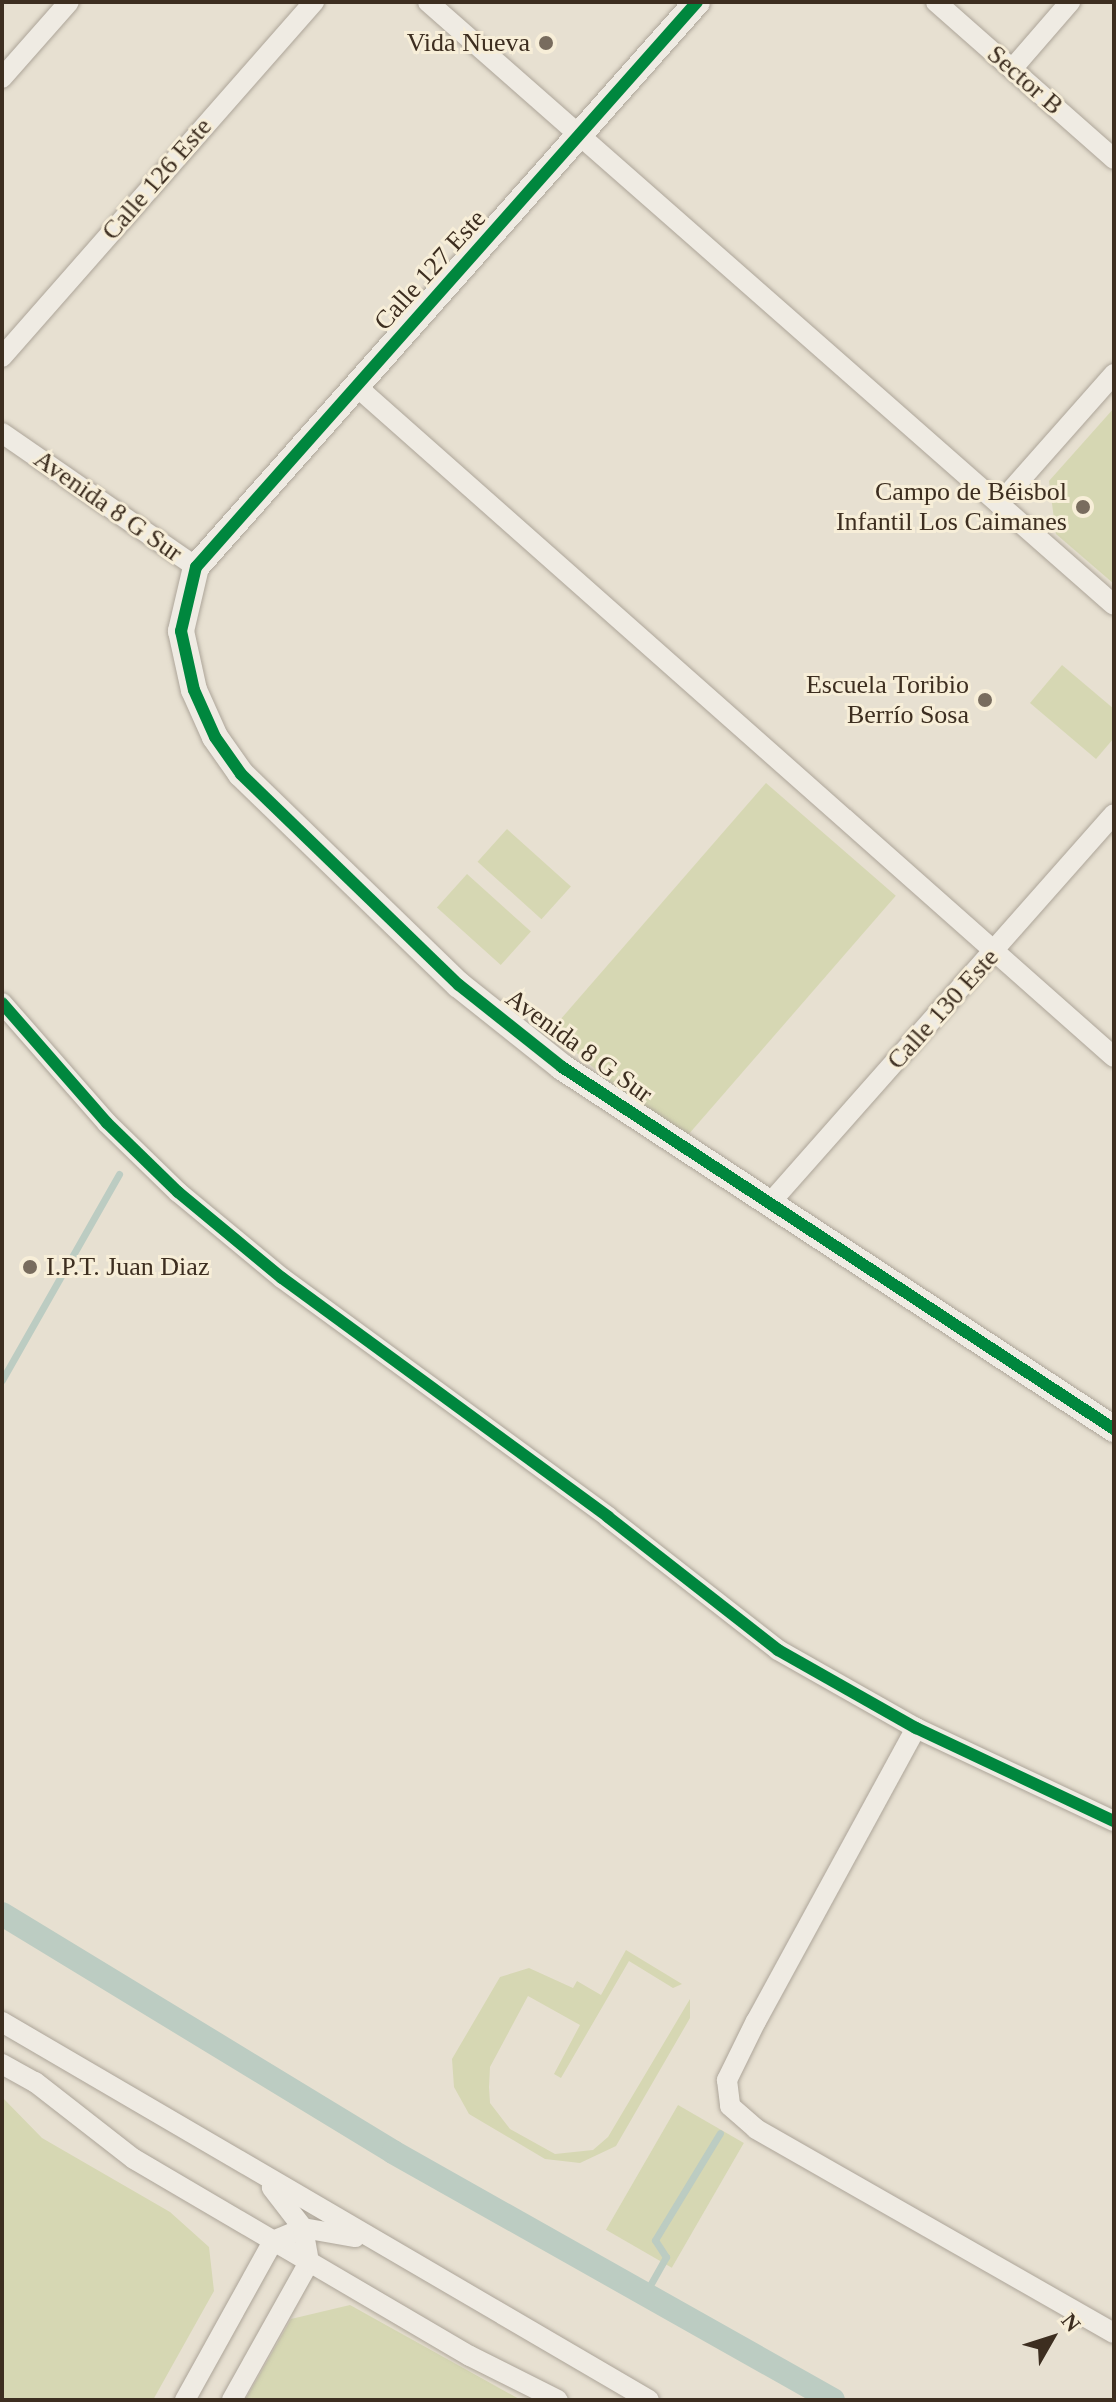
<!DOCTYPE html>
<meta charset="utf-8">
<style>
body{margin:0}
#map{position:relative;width:1116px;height:2402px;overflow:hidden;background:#e7e0d1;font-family:"Times New Roman",serif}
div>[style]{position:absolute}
.green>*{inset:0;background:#d6d7b3;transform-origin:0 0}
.stream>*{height:7px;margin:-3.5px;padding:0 3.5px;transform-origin:3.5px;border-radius:3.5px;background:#bcccc2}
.canal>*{height:24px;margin:-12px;padding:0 12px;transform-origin:12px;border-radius:12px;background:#bcccc2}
.roads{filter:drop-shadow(0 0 2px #ada599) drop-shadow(0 0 2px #ada599)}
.minor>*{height:20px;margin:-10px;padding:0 10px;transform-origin:10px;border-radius:10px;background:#efebe3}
.tertiary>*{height:26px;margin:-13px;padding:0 13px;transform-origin:13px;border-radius:13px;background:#efebe3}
.cycleway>*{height:12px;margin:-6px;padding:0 6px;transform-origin:6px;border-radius:6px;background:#00873e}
.dots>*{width:22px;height:22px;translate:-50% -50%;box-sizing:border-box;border:4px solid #f7eed8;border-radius:50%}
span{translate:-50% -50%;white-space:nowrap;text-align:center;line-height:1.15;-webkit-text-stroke:6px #f7eed8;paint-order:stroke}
.poi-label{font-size:26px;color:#3d2e20}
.right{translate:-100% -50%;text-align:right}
.left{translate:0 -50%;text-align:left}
.street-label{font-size:26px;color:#3d2e20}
.frame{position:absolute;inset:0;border:4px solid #3d2e20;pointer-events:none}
.north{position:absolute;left:1012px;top:2298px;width:80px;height:80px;-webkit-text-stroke:6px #f7eed8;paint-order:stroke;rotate:51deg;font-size:22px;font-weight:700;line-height:32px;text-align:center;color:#3d2e20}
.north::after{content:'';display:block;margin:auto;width:28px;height:36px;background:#3d2e20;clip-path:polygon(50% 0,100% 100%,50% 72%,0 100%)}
</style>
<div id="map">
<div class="green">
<i style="clip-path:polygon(1114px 408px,1114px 584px,1056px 534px,1049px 481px)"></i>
<i style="clip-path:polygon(1062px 665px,1114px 709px,1114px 738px,1096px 759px,1030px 703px)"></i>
<i style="left:766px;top:783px;width:172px;height:328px;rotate:41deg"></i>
<i style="left:507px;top:829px;width:86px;height:44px;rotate:42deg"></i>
<i style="left:467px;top:874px;width:86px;height:45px;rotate:42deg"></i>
<i style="clip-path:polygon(626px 1950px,682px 1984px,673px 1988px,629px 1961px,561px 2078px,554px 2074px,580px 2025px,528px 1996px,490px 2067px,489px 2087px,490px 2103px,510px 2129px,555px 2154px,593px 2150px,608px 2137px,690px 1999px,690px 2018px,616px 2146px,580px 2163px,545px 2159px,469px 2114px,454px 2087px,452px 2059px,500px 1977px,529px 1968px,573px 1988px,577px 1981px,601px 1995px)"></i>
<i style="clip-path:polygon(2px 2097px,42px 2138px,170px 2212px,209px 2247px,214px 2291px,153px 2400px,2px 2400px)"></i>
<i style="left:678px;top:2105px;width:76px;height:144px;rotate:30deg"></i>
<i style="clip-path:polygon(350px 2305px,521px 2400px,245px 2400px,291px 2319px)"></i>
</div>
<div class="stream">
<i style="left:2px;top:1380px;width:237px;rotate:-60.4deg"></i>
<i style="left:644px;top:2296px;width:45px;rotate:-60.6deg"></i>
<i style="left:666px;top:2257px;width:20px;rotate:-123deg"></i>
<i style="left:655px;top:2240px;width:125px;rotate:-58.7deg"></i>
</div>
<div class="canal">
<i style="left:2px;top:1914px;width:458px;rotate:31.3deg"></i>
<i style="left:393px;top:2152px;width:505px;rotate:29.41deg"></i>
</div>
<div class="roads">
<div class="minor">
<i style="left:428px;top:2px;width:913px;rotate:41.32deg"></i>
<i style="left:936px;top:2px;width:237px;rotate:41.4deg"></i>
<i style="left:1012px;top:69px;width:89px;rotate:-49.1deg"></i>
<i style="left:2px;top:78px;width:101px;rotate:-48.6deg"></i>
<i style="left:2px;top:357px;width:473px;rotate:-48.7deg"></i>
<i style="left:356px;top:386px;width:1012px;rotate:41.52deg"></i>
<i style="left:2px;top:433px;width:236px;rotate:34.6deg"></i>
<i style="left:999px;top:504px;width:174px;rotate:-48.5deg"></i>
<i style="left:2px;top:1003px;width:159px;rotate:48.8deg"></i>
<i style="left:107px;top:1123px;width:99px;rotate:44.2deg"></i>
<i style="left:178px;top:1192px;width:135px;rotate:39.6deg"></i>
<i style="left:282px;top:1278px;width:404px;rotate:36.2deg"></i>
<i style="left:608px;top:1517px;width:216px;rotate:38deg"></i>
<i style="left:778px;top:1650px;width:159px;rotate:29.5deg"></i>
<i style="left:916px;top:1728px;width:219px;rotate:25.2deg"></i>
<i style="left:770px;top:1203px;width:519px;rotate:-48.51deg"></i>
<i style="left:916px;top:1728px;width:334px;rotate:118.6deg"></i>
<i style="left:756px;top:2021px;width:66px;rotate:116.2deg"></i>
<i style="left:727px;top:2080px;width:26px;rotate:83deg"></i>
<i style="left:730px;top:2106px;width:35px;rotate:41deg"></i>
<i style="left:756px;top:2129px;width:412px;rotate:29.7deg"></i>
<i style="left:2px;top:2022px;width:749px;rotate:30.29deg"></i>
<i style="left:2px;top:2064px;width:38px;rotate:29deg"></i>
<i style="left:35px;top:2082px;width:125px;rotate:37.9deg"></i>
<i style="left:134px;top:2159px;width:389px;rotate:30.4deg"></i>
<i style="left:470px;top:2356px;width:98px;rotate:26.6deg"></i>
<i style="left:185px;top:2400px;width:182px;rotate:-61deg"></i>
<i style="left:273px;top:2241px;width:33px;rotate:-23deg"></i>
<i style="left:303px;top:2228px;width:53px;rotate:9.8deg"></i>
<i style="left:232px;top:2400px;width:158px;rotate:-60.8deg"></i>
<i style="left:309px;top:2262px;width:35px;rotate:-100deg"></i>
<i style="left:303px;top:2228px;width:51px;rotate:-127.8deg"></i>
</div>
<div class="tertiary">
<i style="left:697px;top:2px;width:755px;rotate:131.56deg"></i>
<i style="left:196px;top:567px;width:66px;rotate:103.2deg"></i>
<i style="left:181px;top:631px;width:60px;rotate:77.6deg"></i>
<i style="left:194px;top:690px;width:51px;rotate:65.9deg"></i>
<i style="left:215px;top:737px;width:45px;rotate:54.9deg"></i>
<i style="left:241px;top:774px;width:303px;rotate:44.1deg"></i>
<i style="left:459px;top:985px;width:132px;rotate:38.5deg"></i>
<i style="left:562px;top:1067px;width:660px;rotate:33.26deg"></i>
</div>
</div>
<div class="cycleway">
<i style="left:697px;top:2px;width:755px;rotate:131.56deg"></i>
<i style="left:196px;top:567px;width:66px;rotate:103.2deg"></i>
<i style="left:181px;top:631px;width:60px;rotate:77.6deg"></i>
<i style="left:194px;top:690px;width:51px;rotate:65.9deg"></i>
<i style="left:215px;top:737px;width:45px;rotate:54.9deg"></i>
<i style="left:241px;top:774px;width:303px;rotate:44.1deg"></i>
<i style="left:459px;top:985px;width:132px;rotate:38.5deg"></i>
<i style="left:562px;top:1067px;width:660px;rotate:33.26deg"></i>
<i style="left:2px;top:1003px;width:159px;rotate:48.8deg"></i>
<i style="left:107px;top:1123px;width:99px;rotate:44.2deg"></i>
<i style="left:178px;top:1192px;width:135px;rotate:39.6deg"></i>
<i style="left:282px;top:1278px;width:404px;rotate:36.2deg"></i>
<i style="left:608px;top:1517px;width:216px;rotate:38deg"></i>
<i style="left:778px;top:1650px;width:159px;rotate:29.5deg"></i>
<i style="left:916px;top:1728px;width:219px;rotate:25.2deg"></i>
</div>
<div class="dots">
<i style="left:546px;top:43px;background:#786c5e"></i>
<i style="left:1083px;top:507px;background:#786c5e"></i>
<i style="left:985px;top:700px;background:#786c5e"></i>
<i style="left:30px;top:1267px;background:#786c5e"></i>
</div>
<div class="poi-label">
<span class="right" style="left:530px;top:43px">Vida Nueva</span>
<span class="right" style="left:1067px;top:507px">Campo de Béisbol<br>Infantil Los Caimanes</span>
<span class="right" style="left:969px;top:700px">Escuela Toribio<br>Berrío Sosa</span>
<span class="left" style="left:46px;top:1267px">I.P.T. Juan Diaz</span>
</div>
<div class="street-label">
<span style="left:1025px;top:80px;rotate:41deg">Sector B</span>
<span style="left:157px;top:179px;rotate:-49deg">Calle 126 Este</span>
<span style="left:430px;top:270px;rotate:-48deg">Calle 127 Este</span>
<span style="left:108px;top:506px;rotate:35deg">Avenida 8 G Sur</span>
<span style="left:943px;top:1009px;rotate:-48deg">Calle 130 Este</span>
<span style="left:579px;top:1046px;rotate:36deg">Avenida 8 G Sur</span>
</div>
<div class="frame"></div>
<div class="north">N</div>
</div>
